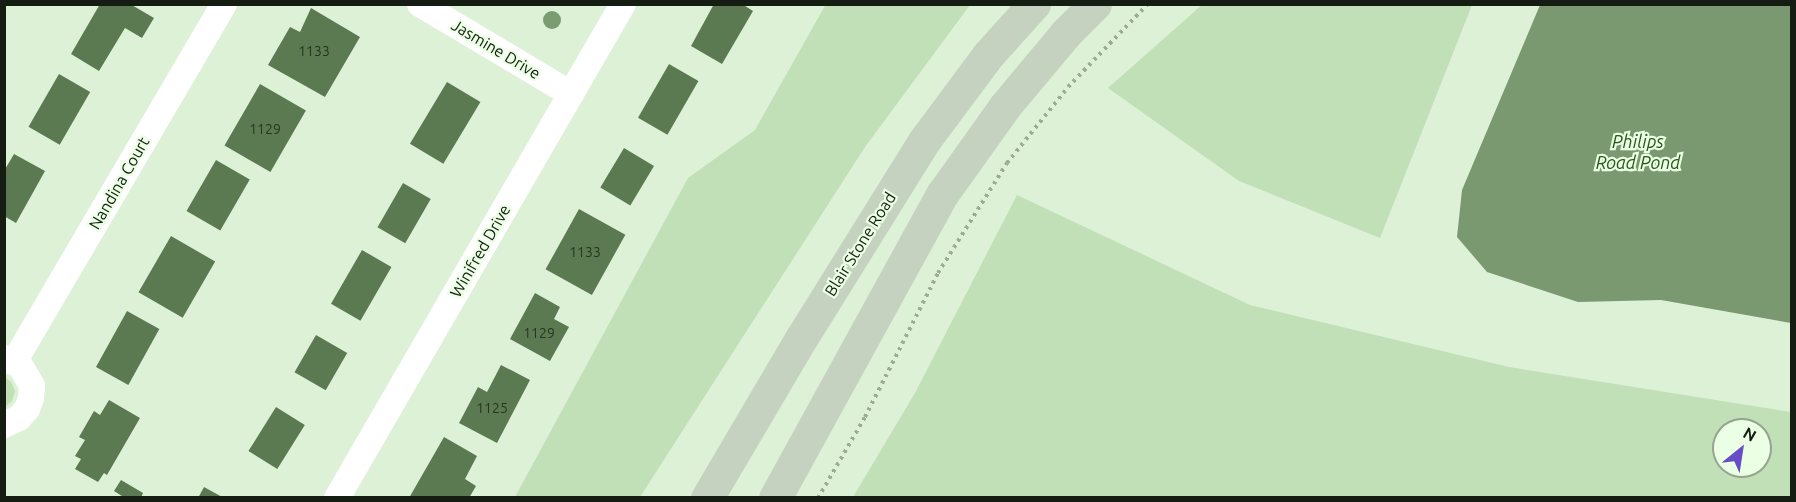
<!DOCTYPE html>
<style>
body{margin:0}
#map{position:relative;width:1796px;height:502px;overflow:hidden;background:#dcf1d6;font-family:Ubuntu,sans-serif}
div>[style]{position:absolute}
.green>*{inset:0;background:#c1e0b7}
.water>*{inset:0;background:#7a9971}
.building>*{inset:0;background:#5c7a52;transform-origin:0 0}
.path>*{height:4px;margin-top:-2px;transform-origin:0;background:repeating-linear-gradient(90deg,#9bab96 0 3px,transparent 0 7.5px)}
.street>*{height:26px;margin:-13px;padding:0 13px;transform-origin:13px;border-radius:13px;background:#fff}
.secondary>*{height:33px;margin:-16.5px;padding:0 16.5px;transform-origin:16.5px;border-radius:16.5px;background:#c5d2c0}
.trees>*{width:18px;height:18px;margin:-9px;border-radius:50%;background:#7b9b70}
span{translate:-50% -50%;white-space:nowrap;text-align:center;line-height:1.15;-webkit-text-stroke:4.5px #eaffe3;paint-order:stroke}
.number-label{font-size:14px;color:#273422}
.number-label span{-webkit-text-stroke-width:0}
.street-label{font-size:16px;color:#151c12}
.water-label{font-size:18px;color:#2c561d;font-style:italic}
.frame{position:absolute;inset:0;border:6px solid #151c12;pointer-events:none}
.north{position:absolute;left:1712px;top:418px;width:60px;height:60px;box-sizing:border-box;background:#eaffe3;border:2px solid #95a48f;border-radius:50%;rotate:30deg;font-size:16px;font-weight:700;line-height:24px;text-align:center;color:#151c12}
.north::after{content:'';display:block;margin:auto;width:21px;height:27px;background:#674dc6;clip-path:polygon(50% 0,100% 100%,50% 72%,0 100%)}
</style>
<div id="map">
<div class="green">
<i style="clip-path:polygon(826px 4px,970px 5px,865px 147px,640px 497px,515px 497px,688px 178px,755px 130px)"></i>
<i style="clip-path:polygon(1203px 4px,1472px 5px,1380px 238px,1239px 181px,1108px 88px)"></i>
<i style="clip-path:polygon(evenodd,1017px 195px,1250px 305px,1509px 367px,1791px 412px,1791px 497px,853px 497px,915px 393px,1017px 195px,1724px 430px,1760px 430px,1760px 466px,1724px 466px,1724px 430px)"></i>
<i style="clip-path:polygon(5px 377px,11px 382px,15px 391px,12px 401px,5px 407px)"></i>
</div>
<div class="water">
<i style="clip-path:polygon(1540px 5px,1791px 5px,1791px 323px,1661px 300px,1578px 302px,1487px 272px,1457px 237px,1462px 190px)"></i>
</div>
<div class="building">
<i style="clip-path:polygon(100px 4px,130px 4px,154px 18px,142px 38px,125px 28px,99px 71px,71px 54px)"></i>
<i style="clip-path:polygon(714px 4px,742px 4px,753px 11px,722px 64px,691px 46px)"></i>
<i style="clip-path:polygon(311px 8px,360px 37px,325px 97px,268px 65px,290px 27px,300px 32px)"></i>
<i style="left:669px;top:64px;width:34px;height:62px;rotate:30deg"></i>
<i style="left:59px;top:74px;width:36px;height:61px;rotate:30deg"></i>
<i style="left:447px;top:82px;width:39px;height:72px;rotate:31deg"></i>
<i style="left:260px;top:84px;width:53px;height:71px;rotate:30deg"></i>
<i style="left:624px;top:148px;width:35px;height:46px;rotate:31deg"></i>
<i style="clip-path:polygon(14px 154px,45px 171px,16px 223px,4px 216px,4px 171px)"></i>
<i style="left:216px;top:160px;width:39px;height:59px;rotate:30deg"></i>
<i style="left:403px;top:183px;width:32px;height:51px;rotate:30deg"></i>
<i style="left:579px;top:209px;width:53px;height:69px;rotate:29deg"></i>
<i style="left:171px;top:236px;width:51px;height:65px;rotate:30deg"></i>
<i style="left:362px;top:250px;width:34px;height:62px;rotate:30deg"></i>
<i style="clip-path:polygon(535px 293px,560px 307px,554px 319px,569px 327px,550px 361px,510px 339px)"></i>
<i style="left:127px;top:311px;width:37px;height:64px;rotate:29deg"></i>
<i style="left:316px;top:335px;width:36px;height:43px;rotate:30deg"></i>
<i style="clip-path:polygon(501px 365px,530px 380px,497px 443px,459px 423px,478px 387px,487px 392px)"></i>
<i style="clip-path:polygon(109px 400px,140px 418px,107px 475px,104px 473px,98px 482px,75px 469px,81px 459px,75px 456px,85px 440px,79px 437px,94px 411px,100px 415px)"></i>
<i style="left:276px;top:407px;width:34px;height:52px;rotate:32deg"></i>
<i style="clip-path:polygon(444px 437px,477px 456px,465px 479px,476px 486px,469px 498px,409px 498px)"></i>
<i style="clip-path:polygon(121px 480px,143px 493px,141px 498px,125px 498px,114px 491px)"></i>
<i style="clip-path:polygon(204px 487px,224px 498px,198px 498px)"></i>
</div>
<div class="path">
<i style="left:818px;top:498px;width:94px;rotate:-59.9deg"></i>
<i style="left:865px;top:417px;width:161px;rotate:-63.1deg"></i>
<i style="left:938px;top:273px;width:130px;rotate:-57.9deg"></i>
<i style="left:1007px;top:163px;width:97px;rotate:-51.2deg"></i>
<i style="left:1068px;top:87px;width:115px;rotate:-46.1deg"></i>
</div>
<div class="street">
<i style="left:420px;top:4px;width:176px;rotate:30.8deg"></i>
<i style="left:4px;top:358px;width:17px;rotate:24deg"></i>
<i style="left:20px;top:365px;width:24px;rotate:60deg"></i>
<i style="left:32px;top:386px;width:12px;rotate:95deg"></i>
<i style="left:31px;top:398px;width:12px;rotate:110deg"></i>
<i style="left:27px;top:409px;width:12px;rotate:132deg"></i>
<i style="left:19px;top:418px;width:17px;rotate:155deg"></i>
<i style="left:14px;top:362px;width:415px;rotate:-59.6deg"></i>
<i style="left:337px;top:498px;width:571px;rotate:-59.93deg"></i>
</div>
<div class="secondary">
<i style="left:707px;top:498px;width:187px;rotate:-59.5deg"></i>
<i style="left:802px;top:337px;width:231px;rotate:-58.1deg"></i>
<i style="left:924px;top:141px;width:107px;rotate:-53.3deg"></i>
<i style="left:988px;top:55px;width:69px;rotate:-48deg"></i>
<i style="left:775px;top:498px;width:348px;rotate:-61.2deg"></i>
<i style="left:943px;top:193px;width:107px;rotate:-54.5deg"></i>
<i style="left:1005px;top:106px;width:95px;rotate:-50.1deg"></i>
<i style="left:1066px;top:33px;width:41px;rotate:-45deg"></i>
</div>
<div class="trees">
<i style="left:552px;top:20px"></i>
</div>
<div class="number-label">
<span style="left:314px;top:51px">1133</span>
<span style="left:265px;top:129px">1129</span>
<span style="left:585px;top:252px">1133</span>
<span style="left:539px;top:333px">1129</span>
<span style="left:492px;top:408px">1125</span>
</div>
<div class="street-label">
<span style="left:496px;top:49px;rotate:31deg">Jasmine Drive</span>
<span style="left:119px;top:183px;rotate:-60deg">Nandina Court</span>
<span style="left:860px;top:244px;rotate:-58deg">Blair Stone Road</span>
<span style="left:480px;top:251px;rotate:-60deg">Winifred Drive</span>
</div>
<div class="water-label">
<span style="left:1638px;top:152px">Philips<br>Road Pond</span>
</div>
<div class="frame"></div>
<div class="north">N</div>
</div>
